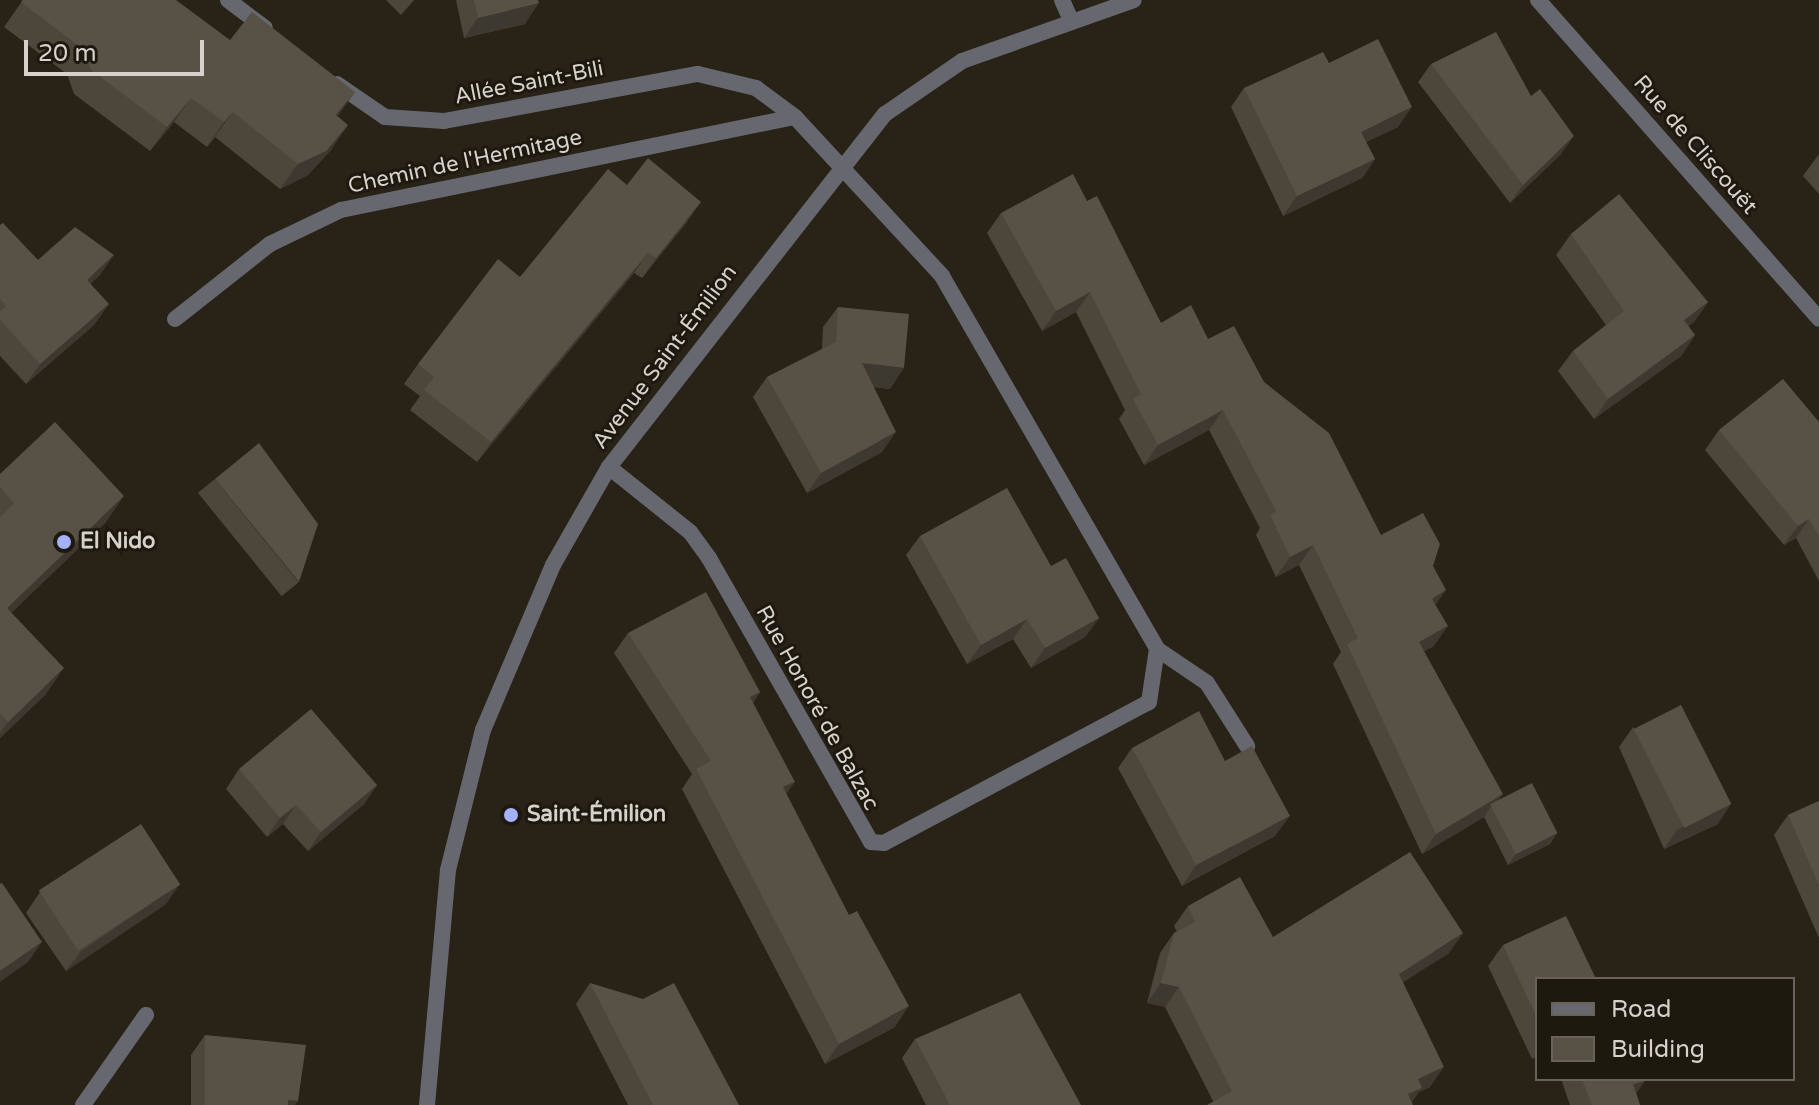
<!DOCTYPE html>
<meta charset="utf-8">
<style>
body{margin:0}
#map{position:relative;width:1819px;height:1105px;overflow:hidden;background:#282217;font-family:"Varela Round",sans-serif}
div>[style]{position:absolute}
.lane>*{height:16px;margin:-8px;padding:0 8px;transform-origin:8px;border-radius:8px;background:#67686f}
.street>*{height:16px;margin:-8px;padding:0 8px;transform-origin:8px;border-radius:8px;background:#67686f}
.wall>*{inset:0;background:#4c463b;transform-origin:0 0}
.shaded-wall>*{inset:0;background:#3e3930}
.building>*{inset:0;background:#585145;transform-origin:0 0}
.dots>*{width:22px;height:22px;translate:-50% -50%;box-sizing:border-box;border:4px solid #1e190e;border-radius:50%}
span{translate:-50% -50%;white-space:nowrap;text-align:center;line-height:1.15;-webkit-text-stroke:6px #1e190e;paint-order:stroke}
.street-label{font-size:22px;color:#d6d2cb}
.poi-label{font-size:22px;color:#d6d2cb;font-weight:700}
.left{translate:0 -50%;text-align:left}
.legend{position:absolute;left:1535px;top:977px;width:260px;height:104px;box-sizing:border-box;background:#1e190e;border:2px solid #68635a;margin:0;padding:10px 14px;list-style:none;font-size:24px;color:#d6d2cb}
.legend li{display:flex;align-items:center;gap:16px;height:40px}
.legend b{width:40px;border:2px solid #68635a}
.scale{position:absolute;left:24px;top:40px;width:180px;height:36px;box-sizing:border-box;border:4px solid #d6d2cb;border-top:0;padding-left:10px;font-size:24px;line-height:28px;white-space:nowrap;color:#d6d2cb;-webkit-text-stroke:6px #1e190e;paint-order:stroke}
</style>
<div id="map">
<div class="lane">
<i style="left:1157px;top:649px;width:60px;rotate:34.2deg"></i>
<i style="left:1207px;top:683px;width:75px;rotate:57.6deg"></i>
</div>
<div class="street">
<i style="left:228px;top:0;width:46px;rotate:37.1deg"></i>
<i style="left:1062px;top:0;width:24px;rotate:66deg"></i>
<i style="left:1538px;top:0;width:425px;rotate:48.6deg"></i>
<i style="left:337px;top:84px;width:58px;rotate:34.5deg"></i>
<i style="left:385px;top:117px;width:59px;rotate:3.9deg"></i>
<i style="left:444px;top:121px;width:258px;rotate:-10.5deg"></i>
<i style="left:698px;top:74px;width:60px;rotate:13.6deg"></i>
<i style="left:756px;top:88px;width:49px;rotate:36.6deg"></i>
<i style="left:795px;top:117px;width:217px;rotate:47.2deg"></i>
<i style="left:942px;top:276px;width:431px;rotate:60deg"></i>
<i style="left:1157px;top:649px;width:54px;rotate:98.6deg"></i>
<i style="left:1149px;top:702px;width:300px;rotate:152deg"></i>
<i style="left:884px;top:843px;width:13px;rotate:-176deg"></i>
<i style="left:871px;top:842px;width:327px;rotate:-119.7deg"></i>
<i style="left:709px;top:558px;width:32px;rotate:-126deg"></i>
<i style="left:690px;top:532px;width:104px;rotate:-141.3deg"></i>
<i style="left:175px;top:319px;width:121px;rotate:-38.3deg"></i>
<i style="left:270px;top:244px;width:79px;rotate:-25.6deg"></i>
<i style="left:341px;top:210px;width:463px;rotate:-11.6deg"></i>
<i style="left:83px;top:1105px;width:110px;rotate:-55deg"></i>
<i style="left:427px;top:1105px;width:236px;rotate:-84.9deg"></i>
<i style="left:448px;top:870px;width:144px;rotate:-76deg"></i>
<i style="left:483px;top:730px;width:179px;rotate:-67deg"></i>
<i style="left:553px;top:565px;width:113px;rotate:-60.3deg"></i>
<i style="left:609px;top:467px;width:448px;rotate:-52deg"></i>
<i style="left:885px;top:114px;width:93px;rotate:-34.5deg"></i>
<i style="left:962px;top:61px;width:182px;rotate:-19.5deg"></i>
</div>
<div class="wall">
<i style="clip-path:polygon(23px 0,338px 117px,331px 150px,308px 175px,280px 189px,215px 137px,207px 147px,174px 122px,150px 151px,74px 94px,67px 74px,4px 27px)"></i>
<i style="clip-path:polygon(386px 0,414px 0,401px 15px)"></i>
<i style="clip-path:polygon(456px 0,538px 0,525px 24px,464px 38px)"></i>
<i style="clip-path:polygon(1431px 64px,1561px 154px,1510px 203px,1418px 82px)"></i>
<i style="clip-path:polygon(1244px 88px,1398px 127px,1366px 142px,1375px 159px,1362px 178px,1283px 216px,1231px 107px)"></i>
<i style="clip-path:polygon(1819px 154px,1819px 194px,1803px 176px)"></i>
<i style="clip-path:polygon(627px 185px,687px 222px,642px 278px,634px 273px,477px 462px,410px 410px,420px 396px,404px 384px,418px 364px)"></i>
<i style="clip-path:polygon(1087px 201px,1161px 323px,1208px 339px,1264px 382px,1381px 535px,1433px 566px,1435px 605px,1434px 646px,1424px 651px,1497px 803px,1557px 833px,1550px 844px,1508px 865px,1484px 817px,1422px 854px,1333px 664px,1341px 652px,1299px 565px,1276px 577px,1256px 535px,1260px 528px,1209px 430px,1144px 465px,1119px 419px,1125px 410px,1076px 312px,1042px 331px,987px 233px,1001px 213px)"></i>
<i style="clip-path:polygon(0 225px,38px 260px,100px 275px,90px 284px,95px 324px,26px 384px,0 356px)"></i>
<i style="clip-path:polygon(1571px 234px,1708px 302px,1694px 322px,1688px 326px,1695px 335px,1681px 356px,1594px 419px,1558px 371px,1573px 351px,1606px 325px,1556px 255px)"></i>
<i style="clip-path:polygon(838px 307px,890px 389px,874px 387px,882px 452px,807px 493px,753px 397px,767px 377px,822px 349px,823px 327px)"></i>
<i style="clip-path:polygon(1819px 422px,1819px 581px,1796px 538px,1784px 545px,1705px 450px,1719px 430px)"></i>
<i style="clip-path:polygon(0 474px,106px 522px,11px 613px,46px 694px,0 738px)"></i>
<i style="left:215px;top:479px;width:133px;height:22px;rotate:51deg"></i>
<i style="clip-path:polygon(920px 536px,1051px 566px,1099px 618px,1085px 637px,1031px 668px,1013px 639px,967px 664px,906px 555px)"></i>
<i style="clip-path:polygon(628px 633px,760px 692px,753px 703px,786px 794px,895px 1027px,825px 1064px,682px 789px,692px 774px,614px 653px)"></i>
<i style="clip-path:polygon(1633px 727px,1718px 824px,1664px 849px,1619px 747px)"></i>
<i style="clip-path:polygon(1132px 748px,1225px 761px,1275px 836px,1182px 886px,1118px 768px)"></i>
<i style="clip-path:polygon(239px 769px,377px 785px,364px 804px,308px 851px,283px 824px,267px 837px,226px 789px)"></i>
<i style="clip-path:polygon(1819px 801px,1819px 938px,1774px 835px,1788px 815px)"></i>
<i style="clip-path:polygon(40px 892px,166px 904px,66px 971px,26px 913px)"></i>
<i style="clip-path:polygon(1188px 906px,1273px 937px,1449px 953px,1403px 982px,1430px 1087px,1419px 1092px,1213px 1101px,1165px 1007px,1147px 1003px,1160px 953px,1174px 933px,1177px 932px,1174px 926px)"></i>
<i style="clip-path:polygon(1503px 945px,1537px 979px,1537px 1057px,1532px 1059px,1488px 966px)"></i>
<i style="clip-path:polygon(590px 983px,739px 1105px,628px 1105px,576px 1004px)"></i>
<i style="clip-path:polygon(205px 1035px,295px 1105px,191px 1105px,191px 1055px)"></i>
<i style="clip-path:polygon(915px 1039px,1081px 1105px,926px 1105px,902px 1058px)"></i>
<i style="clip-path:polygon(1561px 1079px,1644px 1079px,1636px 1093px,1640px 1105px,1570px 1105px)"></i>
</div>
<div class="shaded-wall">
<i style="clip-path:polygon(539px 3px,525px 24px,464px 38px,478px 18px)"></i>
<i style="clip-path:polygon(355px 92px,338px 116px,336px 115px)"></i>
<i style="clip-path:polygon(191px 98px,174px 122px,150px 151px,167px 127px)"></i>
<i style="clip-path:polygon(1412px 107px,1398px 127px,1347px 151px,1361px 132px)"></i>
<i style="clip-path:polygon(233px 112px,215px 137px,207px 147px,224px 122px)"></i>
<i style="clip-path:polygon(348px 125px,331px 150px,308px 175px,280px 189px,298px 164px)"></i>
<i style="clip-path:polygon(1574px 136px,1561px 154px,1510px 203px,1523px 185px)"></i>
<i style="clip-path:polygon(1375px 159px,1362px 178px,1283px 216px,1297px 196px)"></i>
<i style="clip-path:polygon(701px 202px,687px 222px,642px 278px,656px 258px)"></i>
<i style="clip-path:polygon(648px 253px,634px 273px,477px 462px,491px 442px)"></i>
<i style="clip-path:polygon(114px 255px,100px 275px,73px 300px,87px 280px)"></i>
<i style="clip-path:polygon(1090px 292px,1076px 312px,1042px 331px,1056px 311px)"></i>
<i style="clip-path:polygon(1708px 302px,1694px 322px,1669px 340px,1684px 320px)"></i>
<i style="clip-path:polygon(109px 304px,95px 324px,26px 384px,40px 364px)"></i>
<i style="clip-path:polygon(1695px 335px,1681px 356px,1594px 419px,1608px 399px)"></i>
<i style="clip-path:polygon(862px 363px,904px 368px,890px 389px,848px 384px)"></i>
<i style="clip-path:polygon(1223px 410px,1209px 430px,1144px 465px,1158px 445px)"></i>
<i style="clip-path:polygon(896px 432px,882px 452px,807px 493px,821px 473px)"></i>
<i style="clip-path:polygon(124px 496px,106px 522px,0 623px,7px 608px)"></i>
<i style="clip-path:polygon(1809px 519px,1796px 538px,1784px 545px,1798px 526px)"></i>
<i style="clip-path:polygon(1313px 545px,1299px 565px,1276px 577px,1290px 557px)"></i>
<i style="clip-path:polygon(1446px 590px,1432px 610px,1432px 599px)"></i>
<i style="clip-path:polygon(1099px 618px,1085px 637px,1031px 668px,1045px 648px)"></i>
<i style="clip-path:polygon(1027px 619px,1013px 639px,967px 664px,981px 645px)"></i>
<i style="clip-path:polygon(1448px 626px,1434px 646px,1405px 662px,1419px 642px)"></i>
<i style="clip-path:polygon(64px 668px,46px 694px,0 738px,0 733px,8px 722px)"></i>
<i style="clip-path:polygon(760px 692px,746px 712px,750px 697px)"></i>
<i style="clip-path:polygon(795px 782px,780px 802px,783px 787px)"></i>
<i style="clip-path:polygon(377px 785px,364px 804px,308px 851px,321px 832px)"></i>
<i style="clip-path:polygon(1503px 794px,1493px 809px,1491px 806px,1484px 817px,1422px 854px,1436px 834px)"></i>
<i style="clip-path:polygon(1731px 804px,1718px 824px,1664px 849px,1677px 830px)"></i>
<i style="clip-path:polygon(296px 805px,283px 824px,267px 837px,280px 818px)"></i>
<i style="clip-path:polygon(1290px 816px,1275px 836px,1182px 886px,1196px 865px)"></i>
<i style="clip-path:polygon(1557px 833px,1550px 844px,1508px 865px,1516px 854px)"></i>
<i style="clip-path:polygon(180px 884px,166px 904px,66px 971px,81px 951px)"></i>
<i style="clip-path:polygon(1463px 933px,1449px 953px,1385px 994px,1399px 974px)"></i>
<i style="clip-path:polygon(42px 942px,28px 962px,0 982px,0 971px)"></i>
<i style="clip-path:polygon(1161px 983px,1179px 987px,1165px 1007px,1147px 1003px)"></i>
<i style="clip-path:polygon(909px 1006px,895px 1027px,825px 1064px,839px 1044px)"></i>
<i style="clip-path:polygon(1444px 1067px,1430px 1087px,1419px 1092px,1410px 1105px,1401px 1105px,1418px 1079px)"></i>
<i style="clip-path:polygon(1645px 1081px,1631px 1101px,1633px 1084px)"></i>
<i style="clip-path:polygon(288px 1100px,298px 1101px,295px 1105px,285px 1105px)"></i>
</div>
<div class="building">
<i style="clip-path:polygon(23px 0,176px 0,230px 40px,252px 12px,355px 92px,336px 115px,348px 125px,326px 151px,298px 164px,233px 112px,224px 122px,191px 98px,167px 127px,91px 70px,84px 50px,21px 2px)"></i>
<i style="clip-path:polygon(474px 0,538px 0,539px 3px,478px 18px)"></i>
<i style="clip-path:polygon(1496px 32px,1531px 96px,1540px 89px,1574px 136px,1523px 185px,1431px 64px)"></i>
<i style="clip-path:polygon(1378px 39px,1412px 107px,1361px 132px,1375px 159px,1297px 196px,1244px 88px,1323px 52px,1329px 63px)"></i>
<i style="clip-path:polygon(648px 158px,701px 202px,656px 258px,648px 253px,491px 442px,424px 390px,434px 377px,418px 364px,498px 259px,520px 277px,608px 169px,627px 185px)"></i>
<i style="clip-path:polygon(1073px 174px,1087px 201px,1097px 196px,1161px 323px,1191px 305px,1208px 339px,1234px 326px,1264px 382px,1329px 433px,1381px 535px,1423px 513px,1440px 544px,1433px 566px,1446px 590px,1432px 599px,1448px 626px,1419px 642px,1503px 794px,1436px 834px,1347px 644px,1358px 638px,1313px 545px,1290px 557px,1270px 515px,1276px 511px,1223px 410px,1158px 445px,1133px 399px,1141px 394px,1090px 292px,1056px 311px,1001px 213px)"></i>
<i style="clip-path:polygon(1619px 194px,1708px 302px,1684px 320px,1695px 335px,1608px 399px,1573px 351px,1624px 311px,1571px 234px)"></i>
<i style="clip-path:polygon(3px 223px,38px 260px,75px 227px,114px 255px,87px 280px,109px 304px,40px 364px,0 320px,0 311px,6px 306px,0 299px,0 225px)"></i>
<i style="clip-path:polygon(838px 307px,909px 314px,904px 368px,862px 363px,896px 432px,821px 473px,767px 377px,836px 342px)"></i>
<i style="clip-path:polygon(1783px 379px,1819px 422px,1819px 536px,1809px 519px,1798px 526px,1719px 430px)"></i>
<i style="clip-path:polygon(55px 422px,124px 496px,7px 608px,64px 668px,8px 722px,0 714px,0 517px,14px 503px,0 487px,0 474px)"></i>
<i style="clip-path:polygon(259px 443px,318px 524px,299px 582px,215px 479px)"></i>
<i style="clip-path:polygon(1007px 488px,1051px 566px,1066px 558px,1099px 618px,1045px 648px,1027px 619px,981px 645px,920px 536px)"></i>
<i style="clip-path:polygon(706px 592px,760px 692px,750px 697px,795px 782px,783px 787px,849px 915px,857px 911px,909px 1006px,839px 1044px,696px 769px,711px 761px,628px 633px)"></i>
<i style="left:1681px;top:705px;width:111px;height:53px;rotate:63deg"></i>
<i style="clip-path:polygon(311px 709px,377px 785px,321px 832px,296px 805px,280px 818px,239px 769px)"></i>
<i style="clip-path:polygon(1199px 711px,1225px 761px,1252px 746px,1290px 816px,1196px 865px,1132px 748px)"></i>
<i style="left:1532px;top:783px;width:56px;height:47px;rotate:63deg"></i>
<i style="clip-path:polygon(1819px 801px,1819px 885px,1788px 815px)"></i>
<i style="left:141px;top:824px;width:72px;height:122px;rotate:57deg"></i>
<i style="clip-path:polygon(1410px 852px,1463px 933px,1399px 974px,1444px 1067px,1418px 1079px,1422px 1088px,1408px 1094px,1413px 1105px,1207px 1105px,1232px 1091px,1179px 987px,1161px 983px,1174px 933px,1195px 922px,1188px 906px,1240px 877px,1273px 937px)"></i>
<i style="clip-path:polygon(2px 883px,42px 942px,0 971px,0 884px)"></i>
<i style="clip-path:polygon(1566px 916px,1596px 979px,1537px 979px,1537px 1018px,1503px 945px)"></i>
<i style="clip-path:polygon(590px 983px,643px 999px,674px 983px,739px 1105px,653px 1105px)"></i>
<i style="clip-path:polygon(1020px 993px,1081px 1105px,950px 1105px,915px 1039px)"></i>
<i style="clip-path:polygon(205px 1035px,306px 1045px,298px 1101px,288px 1100px,288px 1105px,205px 1105px)"></i>
<i style="clip-path:polygon(1582px 1079px,1644px 1079px,1645px 1081px,1633px 1084px,1640px 1105px,1592px 1105px)"></i>
</div>
<div class="dots">
<i style="left:64px;top:542px;background:#a6b1fc"></i>
<i style="left:511px;top:815px;background:#a6b1fc"></i>
</div>
<div class="street-label">
<span style="left:529px;top:83px;rotate:-11deg">Allée Saint-Bili</span>
<span style="left:1695px;top:145px;rotate:49deg">Rue de Cliscouët</span>
<span style="left:465px;top:162px;rotate:-12deg">Chemin de l'Hermitage</span>
<span style="left:665px;top:357px;rotate:-53deg">Avenue Saint-Émilion</span>
<span style="left:817px;top:708px;rotate:61deg">Rue Honoré de Balzac</span>
</div>
<div class="poi-label">
<span class="left" style="left:80px;top:542px">El Nido</span>
<span class="left" style="left:527px;top:815px">Saint-Émilion</span>
</div>
<ul class="legend">
<li><b style="height:10px;background:#67686f"></b>Road</li>
<li><b style="height:22px;background:#585145"></b>Building</li>
</ul>
<div class="scale">20 m</div>
</div>
